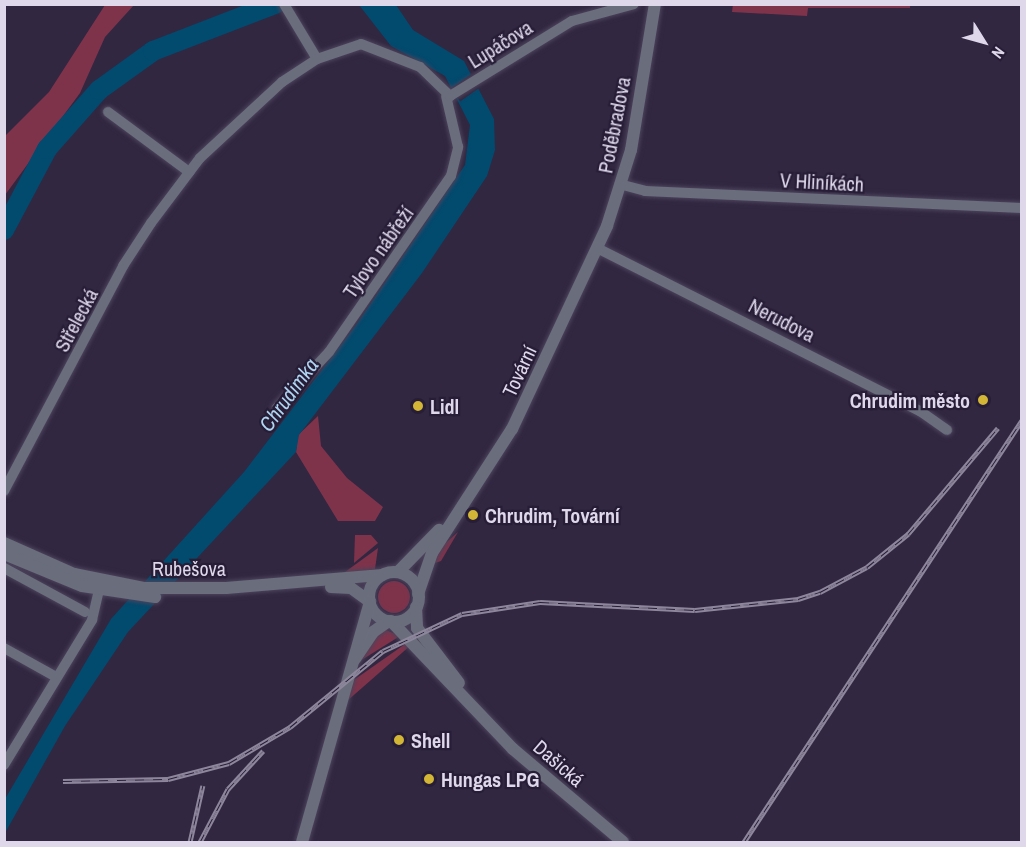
<!DOCTYPE html>
<meta charset="utf-8">
<style>
body{margin:0}
#map{position:relative;width:1026px;height:847px;overflow:hidden;background:#312741;font-family:"Archivo Narrow",sans-serif}
div>[style]{position:absolute}
.green>*{inset:0;background:#7f334b}
.round{border-radius:50%}
.water>*{inset:0;background:#024a6e}
.pier>*{inset:0;background:#312741;transform-origin:0 0}
.river>*{height:20px;margin:-10px;padding:0 10px;transform-origin:10px;border-radius:10px;background:#024a6e}
.roads{filter:drop-shadow(0 0 2px #4d435c) drop-shadow(0 0 2px #4d435c)}
.minor>*{height:10px;margin:-5px;padding:0 5px;transform-origin:5px;border-radius:5px;background:#6a6e7c}
.tertiary>*{height:12px;margin:-6px;padding:0 6px;transform-origin:6px;border-radius:6px;background:#6a6e7c}
.tertiary>.ring{margin:-6px;padding:0;box-sizing:content-box;background:none;border:12px solid #6a6e7c;border-radius:50%}
.rail>*{height:5px;margin-top:-2.5px;transform-origin:0;background:repeating-linear-gradient(90deg,#271d37 0 9px,#8e879c 0 18px);box-sizing:border-box;border-block:2px solid #8e879c}
.dots>*{width:16px;height:16px;translate:-50% -50%;box-sizing:border-box;border:3px solid #271d37;border-radius:50%}
span{translate:-50% -50%;white-space:nowrap;text-align:center;line-height:1.15;-webkit-text-stroke:4.5px #271d37;paint-order:stroke}
.street-label{font-size:20px;color:#ded8ea}
.poi-label{font-size:20px;color:#ded8ea;font-weight:700}
.right{translate:-100% -50%;text-align:right}
.left{translate:0 -50%;text-align:left}
.water-label{font-size:21px;color:#afd5f1;font-style:italic}
.frame{position:absolute;inset:0;border:6px solid #ded8ea;pointer-events:none}
.north{position:absolute;left:954px;top:12px;width:60px;height:60px;-webkit-text-stroke:4px #271d37;paint-order:stroke;rotate:127deg;font-size:16px;font-weight:700;line-height:24px;text-align:center;color:#ded8ea}
.north::after{content:'';display:block;margin:auto;width:21px;height:27px;background:#ded8ea;clip-path:polygon(50% 0,100% 100%,50% 72%,0 100%)}
</style>
<div id="map">
<div class="green">
<i style="clip-path:polygon(733px 4px,910px 4px,910px 8px,808px 8px,807px 16px,732px 12px)"></i>
<i style="clip-path:polygon(105px 5px,134px 5px,105px 37px,80px 93px,5px 195px,5px 136px,49px 92px)"></i>
<i style="clip-path:polygon(318px 416px,321px 446px,347px 478px,383px 507px,375px 521px,338px 521px,296px 452px,298px 435px)"></i>
<i style="clip-path:polygon(458px 532px,441px 561px,435px 563px,440px 548px)"></i>
<i style="clip-path:polygon(355px 535px,371px 535px,378px 543px,354px 563px)"></i>
<i style="clip-path:polygon(378px 548px,375px 569px,343px 575px,345px 572px)"></i>
<i class="round" style="left:378px;top:581px;width:32px;height:32px"></i>
<i style="clip-path:polygon(386px 630px,400px 636px,360px 661px,375px 636px)"></i>
<i style="clip-path:polygon(408px 642px,411px 645px,347px 701px,351px 682px)"></i>
</div>
<div class="water">
<i style="clip-path:polygon(359px 5px,396px 5px,413px 30px,464px 61px,494px 119px,495px 150px,487px 176px,422px 273px,299px 435px,296px 452px,128px 632px,65px 726px,5px 833px,5px 799px,111px 619px,244px 472px,356px 325px,465px 165px,470px 125px,445px 76px,391px 46px)"></i>
</div>
<div class="pier">
<i style="left:473px;top:73px;width:16px;height:27px;rotate:55deg"></i>
</div>
<div class="river">
<i style="left:4px;top:230px;width:92px;rotate:-62deg"></i>
<i style="left:47px;top:149px;width:79px;rotate:-48.6deg"></i>
<i style="left:99px;top:90px;width:67px;rotate:-35.8deg"></i>
<i style="left:153px;top:51px;width:131px;rotate:-21.1deg"></i>
</div>
<div class="roads">
<div class="minor">
<i style="left:284px;top:4px;width:64px;rotate:59deg"></i>
<i style="left:108px;top:112px;width:101px;rotate:36.5deg"></i>
<i style="left:623px;top:185px;width:23px;rotate:15deg"></i>
<i style="left:645px;top:191px;width:377px;rotate:2.6deg"></i>
<i style="left:597px;top:248px;width:362px;rotate:26.8deg"></i>
<i style="left:920px;top:411px;width:33px;rotate:35deg"></i>
<i style="left:277px;top:408px;width:76px;rotate:-47.1deg"></i>
<i style="left:329px;top:352px;width:214px;rotate:-55.3deg"></i>
<i style="left:451px;top:176px;width:30px;rotate:-76deg"></i>
<i style="left:458px;top:147px;width:52px;rotate:-103.2deg"></i>
<i style="left:4px;top:491px;width:255px;rotate:-62.1deg"></i>
<i style="left:123px;top:266px;width:51px;rotate:-56.9deg"></i>
<i style="left:151px;top:223px;width:81px;rotate:-53deg"></i>
<i style="left:200px;top:158px;width:112px;rotate:-42.8deg"></i>
<i style="left:282px;top:82px;width:42px;rotate:-33.3deg"></i>
<i style="left:317px;top:59px;width:46px;rotate:-18.8deg"></i>
<i style="left:361px;top:44px;width:63px;rotate:21.3deg"></i>
<i style="left:420px;top:67px;width:42px;rotate:44deg"></i>
<i style="left:450px;top:96px;width:143px;rotate:-31.6deg"></i>
<i style="left:572px;top:21px;width:64px;rotate:-15.3deg"></i>
<i style="left:4px;top:568px;width:92px;rotate:28.5deg"></i>
<i style="left:4px;top:648px;width:60px;rotate:29.1deg"></i>
<i style="left:4px;top:765px;width:170px;rotate:-58.7deg"></i>
<i style="left:92px;top:620px;width:40px;rotate:-77deg"></i>
</div>
<div class="tertiary">
<i style="left:4px;top:543px;width:77px;rotate:23.9deg"></i>
<i style="left:74px;top:574px;width:71px;rotate:11.3deg"></i>
<i style="left:144px;top:588px;width:82px"></i>
<i style="left:226px;top:588px;width:157px;rotate:-4.8deg"></i>
<i style="left:4px;top:554px;width:84px;rotate:22.3deg"></i>
<i style="left:82px;top:586px;width:74px;rotate:8.6deg"></i>
<i style="left:398px;top:572px;width:59px;rotate:-45.7deg"></i>
<i class="ring" style="left:369px;top:572px;width:38px;height:38px"></i>
<i style="left:331px;top:587px;width:20px;rotate:3deg"></i>
<i style="left:351px;top:588px;width:22px;rotate:36deg"></i>
<i style="left:418px;top:594px;width:43px;rotate:-71.1deg"></i>
<i style="left:432px;top:553px;width:148px;rotate:-57.2deg"></i>
<i style="left:512px;top:429px;width:224px;rotate:-64.9deg"></i>
<i style="left:607px;top:226px;width:80px;rotate:-72.5deg"></i>
<i style="left:631px;top:150px;width:148px;rotate:-80.7deg"></i>
<i style="left:416px;top:607px;width:21px;rotate:87deg"></i>
<i style="left:417px;top:628px;width:69px;rotate:52.6deg"></i>
<i style="left:391px;top:621px;width:177px;rotate:46.4deg"></i>
<i style="left:513px;top:749px;width:144px;rotate:40.2deg"></i>
<i style="left:355px;top:659px;width:32px;rotate:-56deg"></i>
<i style="left:373px;top:632px;width:19px;rotate:-35deg"></i>
<i style="left:302px;top:842px;width:250px;rotate:-74.2deg"></i>
</div>
</div>
<div class="rail">
<i style="left:63px;top:781px;width:105px;rotate:-1.1deg"></i>
<i style="left:168px;top:779px;width:63px;rotate:-14.7deg"></i>
<i style="left:229px;top:763px;width:71px;rotate:-30.5deg"></i>
<i style="left:290px;top:727px;width:120px;rotate:-39.3deg"></i>
<i style="left:383px;top:651px;width:87px;rotate:-25.1deg"></i>
<i style="left:462px;top:614px;width:79px;rotate:-8.7deg"></i>
<i style="left:540px;top:602px;width:155px;rotate:3deg"></i>
<i style="left:695px;top:610px;width:104px;rotate:-6.1deg"></i>
<i style="left:798px;top:599px;width:23px;rotate:-18deg"></i>
<i style="left:820px;top:592px;width:53px;rotate:-28deg"></i>
<i style="left:867px;top:567px;width:53px;rotate:-38.8deg"></i>
<i style="left:908px;top:534px;width:139px;rotate:-49.7deg"></i>
<i style="left:190px;top:842px;width:58px;rotate:-77.2deg"></i>
<i style="left:200px;top:842px;width:60px;rotate:-62.2deg"></i>
<i style="left:228px;top:789px;width:52px;rotate:-47.4deg"></i>
<i style="left:744px;top:842px;width:505px;rotate:-56.62deg"></i>
</div>
<div class="dots">
<i style="left:983px;top:400px;background:#d3b635"></i>
<i style="left:418px;top:406px;background:#d3b635"></i>
<i style="left:473px;top:515px;background:#d3b635"></i>
<i style="left:399px;top:740px;background:#d3b635"></i>
<i style="left:429px;top:779px;background:#d3b635"></i>
</div>
<div class="street-label">
<span style="left:500px;top:44px;rotate:-32deg">Lupáčova</span>
<span style="left:614px;top:125px;rotate:-79deg">Poděbradova</span>
<span style="left:822px;top:182px;rotate:3deg">V Hliníkách</span>
<span style="left:378px;top:252px;rotate:-55deg">Tylovo nábřeží</span>
<span style="left:76px;top:320px;rotate:-62deg">Střelecká</span>
<span style="left:782px;top:320px;rotate:27deg">Nerudova</span>
<span style="left:519px;top:371px;rotate:-65deg">Tovární</span>
<span style="left:189px;top:568px">Rubešova</span>
<span style="left:559px;top:763px;rotate:41deg">Dašická</span>
</div>
<div class="poi-label">
<span class="right" style="left:970px;top:400px">Chrudim město</span>
<span class="left" style="left:430px;top:406px">Lidl</span>
<span class="left" style="left:485px;top:515px">Chrudim, Tovární</span>
<span class="left" style="left:411px;top:740px">Shell</span>
<span class="left" style="left:441px;top:779px">Hungas LPG</span>
</div>
<div class="water-label">
<span style="left:289px;top:395px;rotate:-54deg">Chrudimka</span>
</div>
<div class="frame"></div>
<div class="north">N</div>
</div>
